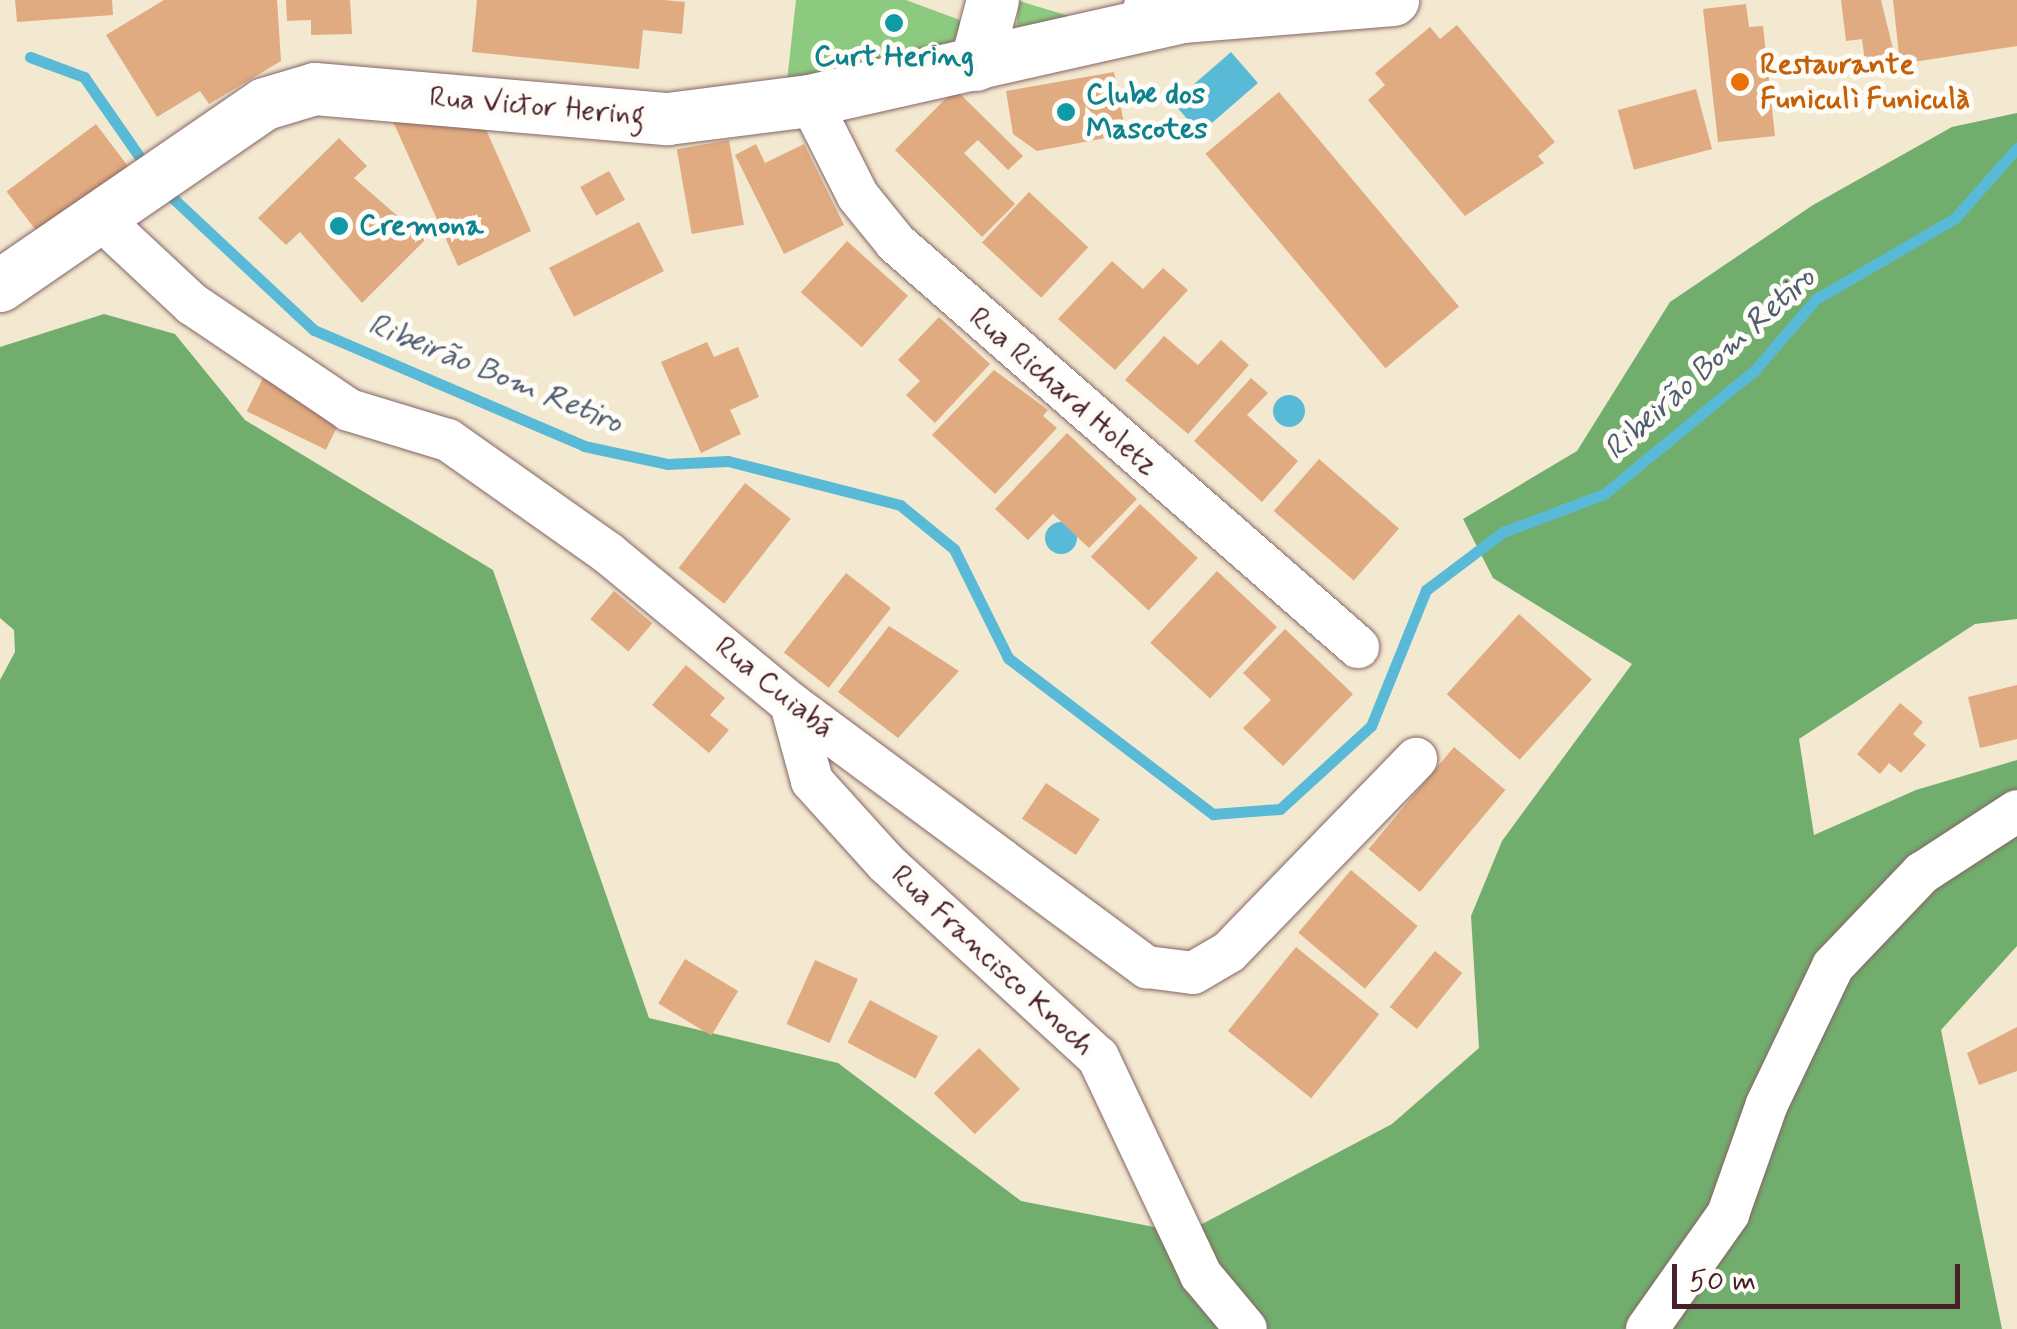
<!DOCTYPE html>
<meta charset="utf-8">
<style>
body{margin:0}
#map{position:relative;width:2017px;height:1329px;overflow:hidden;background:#f3e8d0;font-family:Mynerve,sans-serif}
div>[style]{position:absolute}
.green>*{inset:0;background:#8cca7f}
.forest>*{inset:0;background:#71ae6e}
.water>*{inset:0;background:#59bad8;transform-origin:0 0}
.round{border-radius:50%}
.stream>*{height:11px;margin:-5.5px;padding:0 5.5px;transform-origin:5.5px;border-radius:5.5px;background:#59bad8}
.building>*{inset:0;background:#e1ab81;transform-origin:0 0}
.roads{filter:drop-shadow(0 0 2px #856565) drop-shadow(0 0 2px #856565)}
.minor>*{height:42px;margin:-21px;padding:0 21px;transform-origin:21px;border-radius:21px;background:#fff}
.tertiary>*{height:52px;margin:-26px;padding:0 26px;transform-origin:26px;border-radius:26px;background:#fff}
.dots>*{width:28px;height:28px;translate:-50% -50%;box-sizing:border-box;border:5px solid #fdfcf7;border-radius:50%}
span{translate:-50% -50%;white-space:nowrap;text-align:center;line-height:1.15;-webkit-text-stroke:10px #fdfcf7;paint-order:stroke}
.culture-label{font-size:30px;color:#0d838f;font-weight:700}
.left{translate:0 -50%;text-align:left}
.food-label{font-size:30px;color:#c56008;font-weight:700}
.street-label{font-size:30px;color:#4a1f2b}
.water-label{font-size:32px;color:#505d70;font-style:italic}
.scale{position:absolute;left:1672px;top:1264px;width:288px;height:45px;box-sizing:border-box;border:5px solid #4a1f2b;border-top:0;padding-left:12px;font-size:30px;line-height:35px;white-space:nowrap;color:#4a1f2b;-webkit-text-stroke:8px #fdfcf7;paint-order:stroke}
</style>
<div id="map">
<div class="green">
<i style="clip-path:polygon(796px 0,906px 0,960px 20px,960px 35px,946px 47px,787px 81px)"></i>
<i style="clip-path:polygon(1019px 1px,1096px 24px,1016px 34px)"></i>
</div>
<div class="forest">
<i style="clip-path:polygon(2017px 113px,2017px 619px,1975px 624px,1799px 739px,1814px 835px,1916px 790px,2017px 760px,2017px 946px,1941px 1030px,2002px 1329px,0 1329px,0 680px,15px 652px,14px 630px,0 618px,0 347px,104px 314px,175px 334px,245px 420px,493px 570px,649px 1018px,838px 1063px,1021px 1201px,1185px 1233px,1392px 1124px,1479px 1048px,1471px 916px,1502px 841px,1632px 664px,1493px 578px,1463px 519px,1577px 451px,1670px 302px,1813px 205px,1952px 127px)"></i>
</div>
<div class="water">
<i style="left:1231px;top:52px;width:41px;height:77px;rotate:49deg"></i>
<i class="round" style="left:1273px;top:395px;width:32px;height:32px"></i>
<i class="round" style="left:1045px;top:522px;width:32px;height:32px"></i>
</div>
<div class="stream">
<i style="left:30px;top:57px;width:58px;rotate:20.3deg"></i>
<i style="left:84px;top:77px;width:112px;rotate:55.2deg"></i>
<i style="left:162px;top:188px;width:208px;rotate:43.1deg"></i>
<i style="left:314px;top:330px;width:294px;rotate:23.2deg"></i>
<i style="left:584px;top:446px;width:85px;rotate:12.2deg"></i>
<i style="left:667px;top:464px;width:61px;rotate:-2.8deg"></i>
<i style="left:728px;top:461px;width:178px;rotate:14.3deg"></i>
<i style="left:900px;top:505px;width:70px;rotate:39.2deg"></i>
<i style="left:954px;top:549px;width:122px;rotate:63.6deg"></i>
<i style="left:1008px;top:658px;width:258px;rotate:37.3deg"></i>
<i style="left:1213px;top:814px;width:67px;rotate:-4.3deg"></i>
<i style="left:1280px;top:809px;width:123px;rotate:-42.4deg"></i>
<i style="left:1371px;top:726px;width:147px;rotate:-68deg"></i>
<i style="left:1426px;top:590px;width:96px;rotate:-37deg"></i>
<i style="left:1503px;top:532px;width:108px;rotate:-20.6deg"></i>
<i style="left:1604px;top:494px;width:194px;rotate:-39.4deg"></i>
<i style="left:1754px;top:371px;width:95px;rotate:-49.3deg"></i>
<i style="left:1816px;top:299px;width:161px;rotate:-30.2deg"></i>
<i style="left:1955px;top:218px;width:94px;rotate:-48.5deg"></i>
</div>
<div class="building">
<i style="clip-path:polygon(15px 0,112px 0,113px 15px,17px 22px)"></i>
<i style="clip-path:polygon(164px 0,277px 0,281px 61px,209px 104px,200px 91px,157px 117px,106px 35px)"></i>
<i style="clip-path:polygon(286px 0,350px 0,352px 34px,311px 35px,311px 20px,287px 21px)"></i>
<i style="clip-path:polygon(477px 0,664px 0,685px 2px,682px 34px,643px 30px,639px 69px,472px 52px)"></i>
<i style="clip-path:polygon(1841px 0,1881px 0,1897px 65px,1866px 69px,1862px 39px,1846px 41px)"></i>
<i style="clip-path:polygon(1893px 0,2017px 0,2017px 46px,1900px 64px)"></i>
<i style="clip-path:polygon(1746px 4px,1749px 27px,1763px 26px,1775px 136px,1718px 142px,1703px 9px)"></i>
<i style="clip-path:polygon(1457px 25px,1555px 142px,1538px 156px,1544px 163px,1465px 216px,1368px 100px,1385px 85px,1375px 73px,1430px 27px,1440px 39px)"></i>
<i style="clip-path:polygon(1114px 72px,1126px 134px,1037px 151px,1013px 134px,1006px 91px)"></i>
<i style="clip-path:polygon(955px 89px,1023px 156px,1008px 170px,978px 140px,964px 153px,1015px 204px,982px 237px,895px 150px)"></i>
<i style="left:1696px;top:89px;width:62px;height:81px;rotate:75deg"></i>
<i style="left:1279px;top:92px;width:280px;height:96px;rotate:50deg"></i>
<i style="clip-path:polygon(391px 117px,484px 125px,531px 231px,458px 266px)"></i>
<i style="left:96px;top:124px;width:59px;height:112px;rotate:53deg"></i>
<i style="clip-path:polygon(339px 138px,367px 166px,354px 178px,425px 240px,362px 303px,300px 232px,286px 245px,258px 218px)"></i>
<i style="left:729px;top:140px;width:86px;height:53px;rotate:80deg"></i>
<i style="clip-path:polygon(756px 144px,765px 163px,804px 144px,844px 225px,784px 254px,735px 155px)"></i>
<i style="left:609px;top:171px;width:33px;height:33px;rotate:61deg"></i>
<i style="left:1029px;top:192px;width:81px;height:69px;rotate:43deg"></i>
<i style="left:639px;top:222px;width:55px;height:101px;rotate:63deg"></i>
<i style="left:847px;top:241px;width:82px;height:69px;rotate:42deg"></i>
<i style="clip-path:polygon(1112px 261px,1143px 289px,1163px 268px,1188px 290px,1115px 370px,1058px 319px)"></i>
<i style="clip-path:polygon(939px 317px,990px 364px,935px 423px,906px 395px,920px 381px,898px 360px)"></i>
<i style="clip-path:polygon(1164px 336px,1198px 365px,1221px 340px,1249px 365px,1188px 434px,1125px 380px)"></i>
<i style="clip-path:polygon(707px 342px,714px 357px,738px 347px,759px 397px,730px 410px,741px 434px,701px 453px,661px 362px)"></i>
<i style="clip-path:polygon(994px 370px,1048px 410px,1043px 416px,1057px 428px,995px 494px,932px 435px)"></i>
<i style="left:263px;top:378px;width:88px;height:37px;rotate:26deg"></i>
<i style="clip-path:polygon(1251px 378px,1268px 393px,1247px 415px,1298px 461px,1262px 502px,1194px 441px)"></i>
<i style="clip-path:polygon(1067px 433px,1137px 499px,1089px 548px,1053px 514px,1028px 540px,995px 509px)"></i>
<i style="left:1319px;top:459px;width:106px;height:69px;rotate:41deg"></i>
<i style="left:745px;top:483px;width:58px;height:108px;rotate:38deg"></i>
<i style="left:1140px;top:504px;width:79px;height:72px;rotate:43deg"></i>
<i style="left:1217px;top:571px;width:82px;height:98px;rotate:43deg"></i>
<i style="left:846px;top:573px;width:57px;height:101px;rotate:38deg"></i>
<i style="left:614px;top:591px;width:50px;height:37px;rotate:40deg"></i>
<i style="left:1519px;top:614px;width:98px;height:108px;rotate:42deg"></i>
<i style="clip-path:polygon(889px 626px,959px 671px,898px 738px,838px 692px)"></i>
<i style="clip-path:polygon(1285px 629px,1353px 694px,1283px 766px,1243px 728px,1271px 700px,1243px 673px)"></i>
<i style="clip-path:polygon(686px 665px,725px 698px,710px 715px,729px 730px,709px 753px,652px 705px)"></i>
<i style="clip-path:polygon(2017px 685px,2017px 739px,1980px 748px,1968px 697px)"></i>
<i style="clip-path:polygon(1900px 703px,1923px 722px,1913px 734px,1926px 745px,1901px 773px,1889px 763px,1880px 774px,1857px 754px)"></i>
<i style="left:1454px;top:747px;width:67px;height:133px;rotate:40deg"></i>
<i style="left:1046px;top:783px;width:65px;height:43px;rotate:34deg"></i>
<i style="left:1351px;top:870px;width:87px;height:82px;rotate:40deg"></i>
<i style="left:1296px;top:947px;width:107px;height:108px;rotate:39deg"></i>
<i style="left:1435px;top:951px;width:35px;height:72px;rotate:39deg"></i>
<i style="left:685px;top:959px;width:62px;height:52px;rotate:31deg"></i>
<i style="left:815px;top:960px;width:47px;height:70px;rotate:24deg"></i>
<i style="left:870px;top:1000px;width:77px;height:48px;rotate:28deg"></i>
<i style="clip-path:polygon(2017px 1027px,2017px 1071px,1979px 1085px,1967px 1053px)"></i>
<i style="left:979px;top:1048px;width:58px;height:64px;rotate:45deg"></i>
</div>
<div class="roads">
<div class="minor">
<i style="left:810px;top:101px;width:106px;rotate:63.2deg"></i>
<i style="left:858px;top:196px;width:60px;rotate:51deg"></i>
<i style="left:896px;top:243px;width:614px;rotate:41.17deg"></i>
<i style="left:103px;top:221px;width:122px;rotate:43deg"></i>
<i style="left:192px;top:304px;width:189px;rotate:34deg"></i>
<i style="left:349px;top:410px;width:103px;rotate:16.9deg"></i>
<i style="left:448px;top:440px;width:196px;rotate:35.2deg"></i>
<i style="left:608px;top:553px;width:237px;rotate:39.5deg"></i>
<i style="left:791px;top:704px;width:443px;rotate:36.5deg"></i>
<i style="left:1147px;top:967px;width:46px;rotate:7.4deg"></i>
<i style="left:1193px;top:973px;width:42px;rotate:-30.3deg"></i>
<i style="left:1229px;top:952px;width:269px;rotate:-45.9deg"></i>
<i style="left:791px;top:704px;width:80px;rotate:74.7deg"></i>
<i style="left:812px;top:781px;width:110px;rotate:47.9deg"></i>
<i style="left:886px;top:863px;width:287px;rotate:42.5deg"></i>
<i style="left:1098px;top:1057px;width:241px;rotate:64.7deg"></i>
<i style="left:1201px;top:1275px;width:70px;rotate:50.2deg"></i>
<i style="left:1647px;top:1329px;width:141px;rotate:-54.8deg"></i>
<i style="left:1728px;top:1214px;width:117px;rotate:-70.5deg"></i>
<i style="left:1767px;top:1104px;width:153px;rotate:-64.4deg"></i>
<i style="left:1833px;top:966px;width:129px;rotate:-46.3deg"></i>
<i style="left:1922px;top:873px;width:113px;rotate:-33.1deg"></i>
</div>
<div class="tertiary">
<i style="left:1149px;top:10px;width:34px;rotate:12deg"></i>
<i style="left:1182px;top:17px;width:212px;rotate:-4.6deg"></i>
<i style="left:976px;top:65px;width:67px;rotate:-75.3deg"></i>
<i style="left:0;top:286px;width:321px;rotate:-34.5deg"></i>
<i style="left:265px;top:104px;width:52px;rotate:-16.7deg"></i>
<i style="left:315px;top:89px;width:354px;rotate:4.9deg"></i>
<i style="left:668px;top:119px;width:143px;rotate:-7.2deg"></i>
<i style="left:810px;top:101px;width:381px;rotate:-12.7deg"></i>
</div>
</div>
<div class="dots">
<i style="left:894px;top:23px;background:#0f9aa8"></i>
<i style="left:1740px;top:82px;background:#e8710a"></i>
<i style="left:1066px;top:112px;background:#0f9aa8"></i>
<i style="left:339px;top:226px;background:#0f9aa8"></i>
</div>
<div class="culture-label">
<span style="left:894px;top:57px">Curt Hering</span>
<span class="left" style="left:1086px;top:112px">Clube dos<br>Mascotes</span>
<span class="left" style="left:359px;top:226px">Cremona</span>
</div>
<div class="food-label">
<span class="left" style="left:1760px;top:82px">Restaurante<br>Funiculì Funiculà</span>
</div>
<div class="street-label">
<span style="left:537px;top:107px;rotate:5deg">Rua Victor Hering</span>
<span style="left:1063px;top:392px;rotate:41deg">Rua Richard Holetz</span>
<span style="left:774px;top:688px;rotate:39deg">Rua Cuiabá</span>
<span style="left:992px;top:961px;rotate:43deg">Rua Francisco Knoch</span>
</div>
<div class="water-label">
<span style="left:1710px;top:364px;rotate:-42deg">Ribeirão Bom Retiro</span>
<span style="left:495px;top:374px;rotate:22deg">Ribeirão Bom Retiro</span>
</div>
<div class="scale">50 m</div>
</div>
